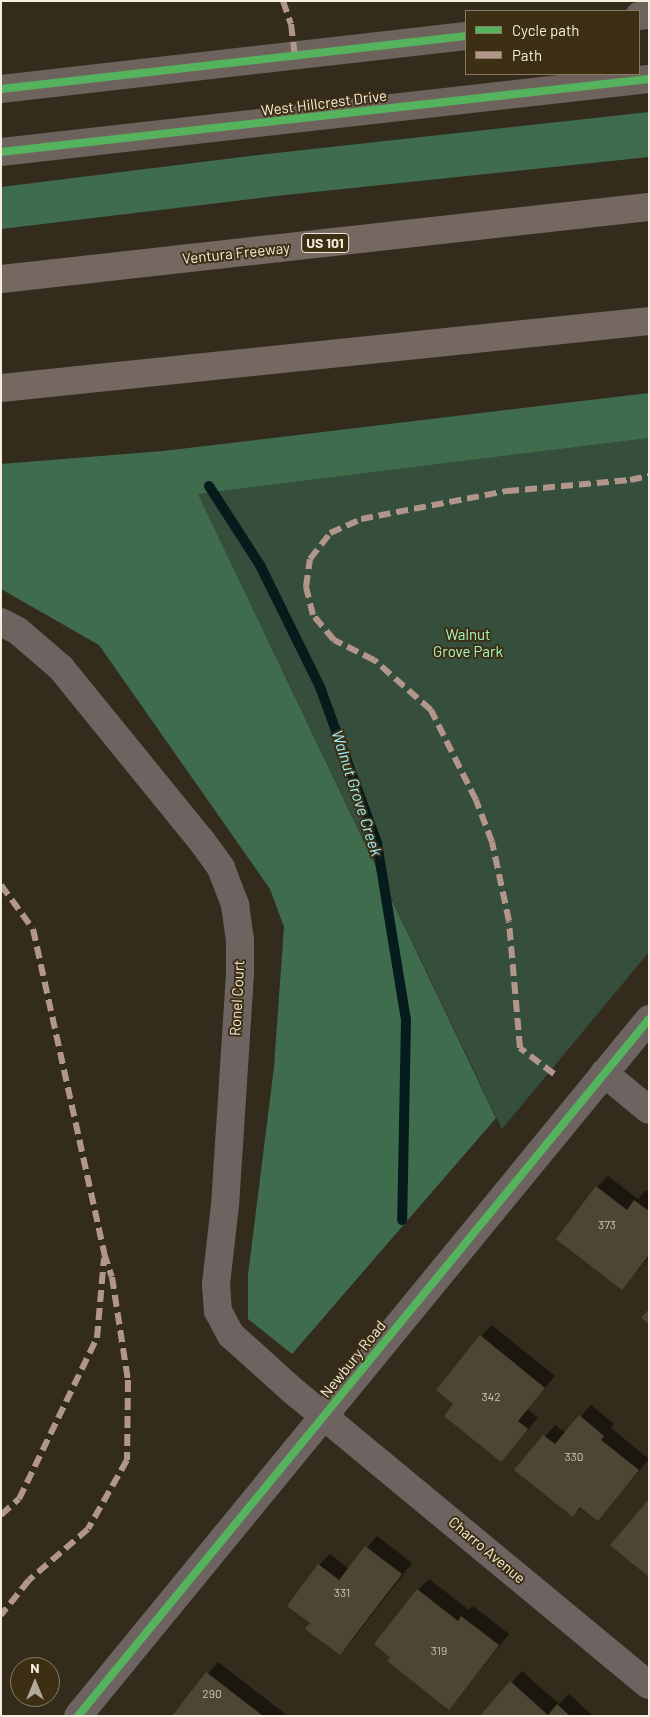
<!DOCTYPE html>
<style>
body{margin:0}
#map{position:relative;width:650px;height:1717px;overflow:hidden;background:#332c1d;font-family:Barlow,sans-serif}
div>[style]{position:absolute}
.green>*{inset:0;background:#364f3c}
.forest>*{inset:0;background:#406c4e}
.shadow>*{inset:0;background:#0007}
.stream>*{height:10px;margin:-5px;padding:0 5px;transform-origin:5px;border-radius:5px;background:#061b1c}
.building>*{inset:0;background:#4e4635}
.minor>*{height:28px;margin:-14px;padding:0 14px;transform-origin:14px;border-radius:14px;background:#6d6360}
.major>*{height:28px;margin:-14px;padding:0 14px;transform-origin:14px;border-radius:14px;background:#6e635c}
.highway>*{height:28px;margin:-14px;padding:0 14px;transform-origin:14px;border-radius:14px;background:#746861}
.quiet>*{height:6px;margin-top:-3px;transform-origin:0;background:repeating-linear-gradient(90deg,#b2968c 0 12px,transparent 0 18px)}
.cycleway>*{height:8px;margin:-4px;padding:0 4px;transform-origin:4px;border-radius:4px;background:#56b35d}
span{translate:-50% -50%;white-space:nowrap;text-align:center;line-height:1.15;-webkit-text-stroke:4px #3d2f13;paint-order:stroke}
.number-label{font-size:12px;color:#cdc4b4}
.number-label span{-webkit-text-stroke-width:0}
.shield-label span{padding:1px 4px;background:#3d2f13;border:1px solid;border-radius:4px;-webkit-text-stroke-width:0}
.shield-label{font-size:14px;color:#f7eede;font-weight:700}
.street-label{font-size:15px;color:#f7eede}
.park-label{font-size:15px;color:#a7f8c4}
.water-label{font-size:16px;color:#9bf2ff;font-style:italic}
.frame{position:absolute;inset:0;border:2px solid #f7eede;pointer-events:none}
.legend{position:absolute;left:465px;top:10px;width:175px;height:65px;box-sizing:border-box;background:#3d2f13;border:1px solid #877b64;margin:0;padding:6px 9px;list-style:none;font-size:15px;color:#f7eede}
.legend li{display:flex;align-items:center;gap:10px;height:25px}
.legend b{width:25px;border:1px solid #877b64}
.north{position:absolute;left:10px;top:1657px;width:50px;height:50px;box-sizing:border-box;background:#3d2f13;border:1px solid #877b64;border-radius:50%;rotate:0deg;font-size:14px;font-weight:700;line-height:20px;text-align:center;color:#f7eede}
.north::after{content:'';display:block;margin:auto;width:18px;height:22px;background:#b2aa9a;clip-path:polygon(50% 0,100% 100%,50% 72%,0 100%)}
</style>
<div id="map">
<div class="green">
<i style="clip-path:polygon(649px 438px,649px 952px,502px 1129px,198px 494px)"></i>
</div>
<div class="forest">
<i style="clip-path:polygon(649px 112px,649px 157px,276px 196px,1px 229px,1px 187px,267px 154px)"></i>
<i style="clip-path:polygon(649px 393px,649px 438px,198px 494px,496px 1118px,292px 1354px,248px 1319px,248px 1275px,274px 1067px,284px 927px,270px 889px,99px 645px,1px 589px,1px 464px,163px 451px)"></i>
</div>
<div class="shadow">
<i style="clip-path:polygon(608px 1176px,638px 1199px,646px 1190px,649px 1192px,649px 1257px,622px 1288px,597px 1187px)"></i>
<i style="clip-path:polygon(492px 1325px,555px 1376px,528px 1409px,538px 1418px,501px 1460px,455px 1404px,481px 1336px)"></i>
<i style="clip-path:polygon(591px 1405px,614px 1424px,611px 1428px,649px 1459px,598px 1519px,582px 1507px,573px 1516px,516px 1470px,555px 1425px,566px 1433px)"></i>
<i style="clip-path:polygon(377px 1536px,412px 1563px,351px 1642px,340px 1653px,311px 1623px,319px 1565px,330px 1554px,349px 1569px)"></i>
<i style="clip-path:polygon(429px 1579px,469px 1610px,473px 1606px,509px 1634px,449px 1708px,418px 1590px)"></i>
<i style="clip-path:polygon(218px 1662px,288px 1716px,173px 1716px)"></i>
<i style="clip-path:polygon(522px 1671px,559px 1704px,569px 1694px,593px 1716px,481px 1716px)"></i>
</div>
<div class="stream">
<i style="left:209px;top:486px;width:94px;rotate:57.2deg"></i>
<i style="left:260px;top:565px;width:136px;rotate:63.8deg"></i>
<i style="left:320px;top:687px;width:166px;rotate:69.9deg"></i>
<i style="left:377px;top:843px;width:179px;rotate:80.7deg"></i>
<i style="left:406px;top:1020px;width:200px;rotate:91.1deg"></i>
</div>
<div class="building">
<i style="clip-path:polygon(596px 1186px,627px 1210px,634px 1200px,649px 1211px,649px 1255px,622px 1290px,556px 1239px)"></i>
<i style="clip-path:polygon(649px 1309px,649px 1324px,641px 1318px)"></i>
<i style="clip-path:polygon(480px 1335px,545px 1388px,518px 1421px,528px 1429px,501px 1462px,444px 1416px,453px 1404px,436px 1390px)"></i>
<i style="clip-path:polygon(579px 1415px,604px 1436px,601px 1440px,639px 1470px,598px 1521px,580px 1507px,573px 1517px,514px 1470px,543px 1435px,555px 1444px)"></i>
<i style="clip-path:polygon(649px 1499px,649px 1577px,610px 1545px)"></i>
<i style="clip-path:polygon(365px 1546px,402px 1574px,340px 1655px,305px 1629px,310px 1623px,287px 1606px,318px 1564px,339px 1580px)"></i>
<i style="clip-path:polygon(417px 1589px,458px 1621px,461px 1616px,499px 1645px,449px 1710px,387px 1661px,390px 1657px,374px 1644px)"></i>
<i style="clip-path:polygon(206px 1672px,263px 1716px,172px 1716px)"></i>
<i style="clip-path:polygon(510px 1681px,548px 1715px,557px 1704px,570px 1716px,480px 1716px)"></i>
</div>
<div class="minor">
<i style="left:1px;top:622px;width:19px;rotate:28deg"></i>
<i style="left:18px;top:631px;width:57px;rotate:40.7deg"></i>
<i style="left:61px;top:668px;width:222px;rotate:50.9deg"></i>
<i style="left:201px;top:840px;width:34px;rotate:54deg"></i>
<i style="left:221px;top:868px;width:40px;rotate:69deg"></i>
<i style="left:235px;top:905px;width:34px;rotate:82deg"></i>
<i style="left:240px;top:939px;width:35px;rotate:90deg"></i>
<i style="left:240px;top:974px;width:231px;rotate:93.7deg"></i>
<i style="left:225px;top:1205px;width:80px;rotate:96.5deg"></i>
<i style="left:216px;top:1284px;width:27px;rotate:86deg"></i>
<i style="left:218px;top:1311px;width:27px;rotate:62deg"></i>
<i style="left:231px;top:1335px;width:82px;rotate:42deg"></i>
<i style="left:292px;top:1390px;width:463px;rotate:39.6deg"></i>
<i style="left:604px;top:1073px;width:58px;rotate:39.4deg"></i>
<i style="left:78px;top:1716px;width:901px;rotate:-50.67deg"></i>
</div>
<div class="major">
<i style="left:639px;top:16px;width:10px;rotate:-6deg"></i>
<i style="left:1px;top:89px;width:468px;rotate:-6.5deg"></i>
<i style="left:1px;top:152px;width:652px;rotate:-6.43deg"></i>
</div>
<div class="highway">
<i style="left:1px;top:279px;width:652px;rotate:-6.34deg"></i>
<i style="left:1px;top:388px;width:651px;rotate:-5.9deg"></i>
</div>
<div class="quiet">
<i style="left:283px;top:1px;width:24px;rotate:71deg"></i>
<i style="left:291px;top:24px;width:31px;rotate:83deg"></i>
<i style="left:1px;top:885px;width:54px;rotate:54deg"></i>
<i style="left:33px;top:929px;width:332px;rotate:77.6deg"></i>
<i style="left:104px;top:1253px;width:25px;rotate:72deg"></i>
<i style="left:112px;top:1277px;width:104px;rotate:81.2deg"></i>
<i style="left:128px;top:1380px;width:80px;rotate:90.7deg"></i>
<i style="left:127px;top:1460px;width:79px;rotate:119.5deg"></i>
<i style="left:88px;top:1529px;width:78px;rotate:139.2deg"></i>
<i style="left:29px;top:1580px;width:45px;rotate:128.7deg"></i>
<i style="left:554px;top:1074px;width:43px;rotate:-142.6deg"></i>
<i style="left:520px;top:1048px;width:127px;rotate:-95deg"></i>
<i style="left:509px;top:921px;width:81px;rotate:-102.1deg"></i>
<i style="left:492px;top:842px;width:45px;rotate:-110.9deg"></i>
<i style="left:476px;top:800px;width:101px;rotate:-116.6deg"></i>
<i style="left:431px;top:710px;width:76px;rotate:-138.7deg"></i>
<i style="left:374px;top:660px;width:45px;rotate:-153.4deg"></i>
<i style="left:334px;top:640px;width:33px;rotate:-130deg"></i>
<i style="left:313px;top:615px;width:29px;rotate:-104deg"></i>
<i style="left:306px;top:587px;width:28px;rotate:-82deg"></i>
<i style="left:310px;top:559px;width:33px;rotate:-52deg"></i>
<i style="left:330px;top:533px;width:34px;rotate:-24deg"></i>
<i style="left:361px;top:519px;width:149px;rotate:-10.9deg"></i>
<i style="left:507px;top:491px;width:123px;rotate:-5.1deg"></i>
<i style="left:630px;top:480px;width:19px;rotate:-12deg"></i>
<i style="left:1px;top:1515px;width:24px;rotate:-42deg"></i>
<i style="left:19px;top:1499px;width:179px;rotate:-64.2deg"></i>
<i style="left:97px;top:1338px;width:80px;rotate:-85deg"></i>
</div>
<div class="cycleway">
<i style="left:1px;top:89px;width:468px;rotate:-6.5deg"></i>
<i style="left:1px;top:152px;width:652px;rotate:-6.43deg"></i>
<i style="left:78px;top:1716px;width:901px;rotate:-50.67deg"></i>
</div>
<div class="number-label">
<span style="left:607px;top:1225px">373</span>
<span style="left:491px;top:1397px">342</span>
<span style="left:574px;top:1457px">330</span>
<span style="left:342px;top:1593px">331</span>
<span style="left:439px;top:1651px">319</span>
<span style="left:212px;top:1694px">290</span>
</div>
<div class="shield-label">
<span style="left:325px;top:243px">US 101</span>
</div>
<div class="street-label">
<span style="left:324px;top:103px;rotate:-7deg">West Hillcrest Drive</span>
<span style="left:236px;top:253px;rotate:-6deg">Ventura Freeway</span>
<span style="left:237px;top:998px;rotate:-87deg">Ronel Court</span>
<span style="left:353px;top:1359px;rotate:-51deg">Newbury Road</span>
<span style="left:487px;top:1550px;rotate:40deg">Charro Avenue</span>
</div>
<div class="park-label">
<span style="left:468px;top:643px">Walnut<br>Grove Park</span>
</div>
<div class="water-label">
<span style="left:357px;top:793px;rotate:72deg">Walnut Grove Creek</span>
</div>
<div class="frame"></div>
<ul class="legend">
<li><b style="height:6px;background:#56b35d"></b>Cycle path</li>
<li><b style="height:6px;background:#b2968c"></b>Path</li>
</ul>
<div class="north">N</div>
</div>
